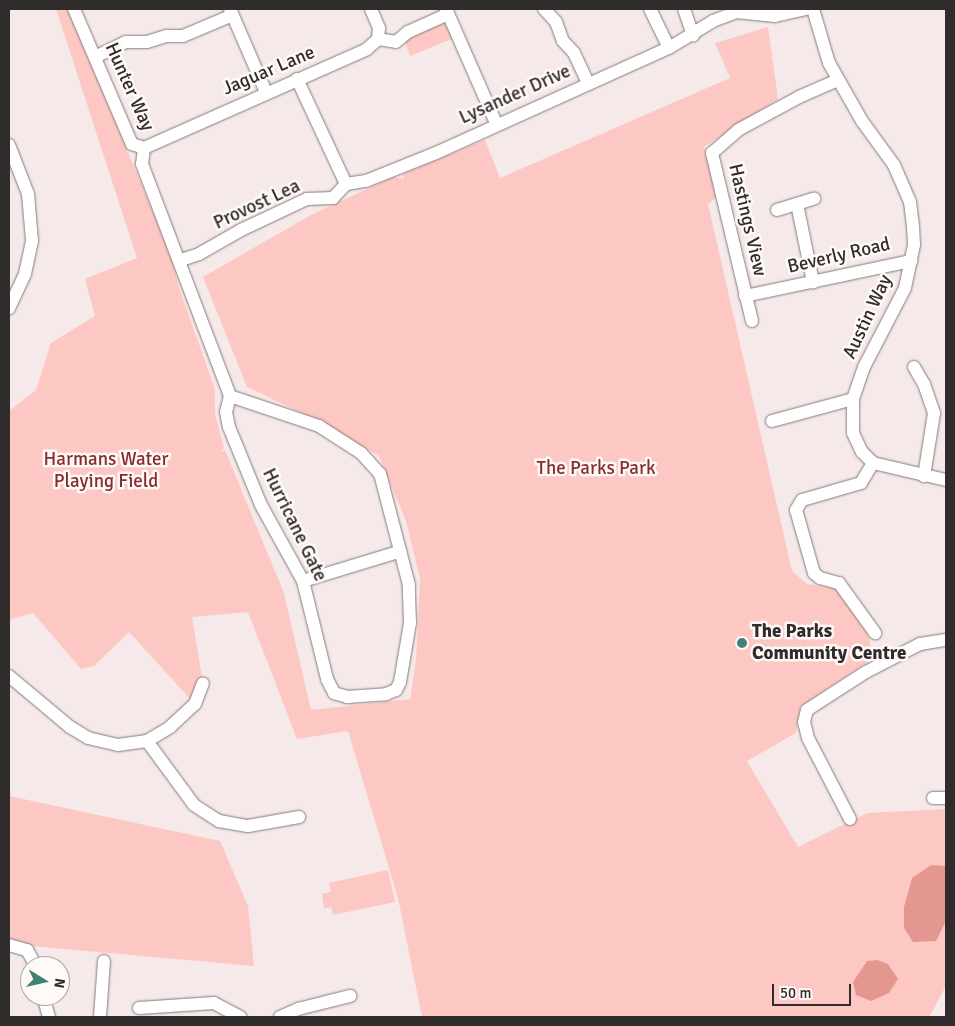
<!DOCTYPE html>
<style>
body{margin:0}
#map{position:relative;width:955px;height:1026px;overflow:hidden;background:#f5eae9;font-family:Signika,sans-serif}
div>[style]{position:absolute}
.green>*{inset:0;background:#fdc8c3}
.water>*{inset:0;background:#e49791}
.roads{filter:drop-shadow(0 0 1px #837a79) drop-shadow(0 0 1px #837a79)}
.minor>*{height:12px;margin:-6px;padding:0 6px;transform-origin:6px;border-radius:6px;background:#fff}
.dots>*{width:14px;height:14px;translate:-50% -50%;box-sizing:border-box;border:2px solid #fff9f8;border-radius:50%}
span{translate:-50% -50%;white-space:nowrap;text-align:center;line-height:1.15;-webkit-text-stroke:5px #fff9f8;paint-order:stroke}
.street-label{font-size:19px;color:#302c2c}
.park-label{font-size:19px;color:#872d2b}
.poi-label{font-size:19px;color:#302c2c;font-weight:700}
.left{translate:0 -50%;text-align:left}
.frame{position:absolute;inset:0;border:10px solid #302c2c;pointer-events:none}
.north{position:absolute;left:20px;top:956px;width:50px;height:50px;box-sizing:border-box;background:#fff9f8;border:1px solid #aca7a6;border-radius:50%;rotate:99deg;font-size:14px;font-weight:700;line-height:20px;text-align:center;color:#302c2c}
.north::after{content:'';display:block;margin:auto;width:18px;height:22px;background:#408375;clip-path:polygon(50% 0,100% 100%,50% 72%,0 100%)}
.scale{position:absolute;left:772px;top:984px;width:79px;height:22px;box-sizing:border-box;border:2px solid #302c2c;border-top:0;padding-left:6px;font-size:15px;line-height:18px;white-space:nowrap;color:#302c2c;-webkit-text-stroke:4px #fff9f8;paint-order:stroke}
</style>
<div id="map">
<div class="green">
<i style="clip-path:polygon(56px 9px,68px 9px,171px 255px,179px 288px,215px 389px,215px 414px,224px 448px,220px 453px,225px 450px,284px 593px,311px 710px,410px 699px,416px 660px,420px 579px,406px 521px,379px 456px,318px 421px,247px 387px,203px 277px,311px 215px,393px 177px,404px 179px,403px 174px,485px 140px,500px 178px,730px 78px,715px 43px,768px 27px,778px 99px,704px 147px,718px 196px,708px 204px,792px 571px,807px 584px,838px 589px,869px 637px,872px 659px,801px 706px,796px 733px,747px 761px,798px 847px,867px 813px,946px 809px,946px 986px,929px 1017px,422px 1017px,398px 898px,348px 731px,297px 739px,248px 612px,192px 617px,203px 683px,195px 704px,129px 632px,94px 666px,81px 669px,33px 613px,9px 620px,9px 411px,36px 390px,51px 343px,95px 316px,85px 279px,137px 258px)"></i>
<i style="clip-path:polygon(444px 23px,454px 38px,410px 56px,405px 42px,416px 34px)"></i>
<i style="clip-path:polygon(9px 796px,220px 841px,248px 906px,254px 966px,9px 944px)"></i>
<i style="clip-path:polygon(388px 870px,395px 902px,333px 915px,331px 907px,324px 909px,322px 894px,331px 892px,329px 883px)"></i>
</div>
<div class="water">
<i style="clip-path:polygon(931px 865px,946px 866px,946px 921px,936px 941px,913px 942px,904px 928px,904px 907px,912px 878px)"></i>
<i style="clip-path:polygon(877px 960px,888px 964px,898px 979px,889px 993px,871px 1001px,856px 995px,853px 982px,867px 961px)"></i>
</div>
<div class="roads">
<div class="minor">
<i style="left:74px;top:9px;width:147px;rotate:66.8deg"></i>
<i style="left:132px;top:144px;width:13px;rotate:18deg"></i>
<i style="left:230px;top:9px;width:90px;rotate:66.6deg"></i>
<i style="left:446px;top:9px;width:124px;rotate:66.3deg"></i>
<i style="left:544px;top:9px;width:18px;rotate:47deg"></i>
<i style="left:556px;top:22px;width:20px;rotate:70deg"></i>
<i style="left:563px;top:41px;width:16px;rotate:47deg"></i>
<i style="left:574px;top:53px;width:33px;rotate:65deg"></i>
<i style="left:650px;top:9px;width:43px;rotate:64deg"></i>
<i style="left:684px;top:9px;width:28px;rotate:71deg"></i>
<i style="left:813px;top:9px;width:56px;rotate:73.5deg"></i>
<i style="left:829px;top:63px;width:67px;rotate:60.4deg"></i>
<i style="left:862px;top:121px;width:54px;rotate:54deg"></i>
<i style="left:894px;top:165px;width:40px;rotate:66.6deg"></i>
<i style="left:910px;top:202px;width:24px;rotate:83deg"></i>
<i style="left:913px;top:226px;width:19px;rotate:87deg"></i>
<i style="left:914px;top:245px;width:44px;rotate:101.8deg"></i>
<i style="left:905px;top:288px;width:89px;rotate:117.4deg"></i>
<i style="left:864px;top:367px;width:34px;rotate:109deg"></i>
<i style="left:853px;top:399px;width:34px;rotate:90deg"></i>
<i style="left:853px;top:433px;width:21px;rotate:65deg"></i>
<i style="left:862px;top:452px;width:16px;rotate:45deg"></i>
<i style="left:873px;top:463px;width:75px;rotate:13.1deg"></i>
<i style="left:378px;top:39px;width:18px;rotate:9deg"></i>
<i style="left:396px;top:42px;width:16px;rotate:-40deg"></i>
<i style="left:408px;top:32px;width:44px;rotate:-24.2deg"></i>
<i style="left:95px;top:57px;width:34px;rotate:-26deg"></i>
<i style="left:126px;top:42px;width:21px"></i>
<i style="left:147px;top:42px;width:21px;rotate:-17deg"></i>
<i style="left:167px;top:36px;width:16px"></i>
<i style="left:183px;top:36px;width:54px;rotate:-22.8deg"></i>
<i style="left:297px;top:79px;width:116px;rotate:65deg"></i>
<i style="left:346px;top:184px;width:20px;rotate:-9deg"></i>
<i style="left:366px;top:181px;width:75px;rotate:-21.8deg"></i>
<i style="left:436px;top:153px;width:256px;rotate:-24.3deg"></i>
<i style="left:669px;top:48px;width:52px;rotate:-31.5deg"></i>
<i style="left:713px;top:21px;width:25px;rotate:-21deg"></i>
<i style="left:736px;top:12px;width:39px;rotate:6deg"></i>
<i style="left:775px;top:16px;width:32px;rotate:-13deg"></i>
<i style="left:9px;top:145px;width:53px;rotate:68.8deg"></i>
<i style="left:28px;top:194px;width:47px;rotate:85.1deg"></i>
<i style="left:32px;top:241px;width:34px;rotate:102deg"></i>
<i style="left:25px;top:274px;width:38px;rotate:115deg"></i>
<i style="left:144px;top:148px;width:16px;rotate:97deg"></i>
<i style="left:142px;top:164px;width:248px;rotate:69.2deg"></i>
<i style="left:230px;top:396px;width:16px;rotate:104deg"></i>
<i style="left:226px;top:412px;width:15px;rotate:79deg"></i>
<i style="left:229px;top:427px;width:84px;rotate:67.7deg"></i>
<i style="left:261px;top:505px;width:87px;rotate:61.1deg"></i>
<i style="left:303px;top:581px;width:101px;rotate:76.2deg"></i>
<i style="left:327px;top:679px;width:16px;rotate:63deg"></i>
<i style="left:334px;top:693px;width:14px;rotate:17deg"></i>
<i style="left:347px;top:697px;width:39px;rotate:-4deg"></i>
<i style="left:386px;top:694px;width:11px;rotate:-22deg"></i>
<i style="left:396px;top:690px;width:9px;rotate:-63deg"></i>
<i style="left:400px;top:682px;width:60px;rotate:-80.4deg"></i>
<i style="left:410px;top:623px;width:38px;rotate:-92deg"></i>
<i style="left:409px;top:585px;width:115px;rotate:-104.6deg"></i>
<i style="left:380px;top:474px;width:28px;rotate:-132deg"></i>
<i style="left:361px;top:453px;width:50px;rotate:-147.3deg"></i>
<i style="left:319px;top:426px;width:94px;rotate:-161.4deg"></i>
<i style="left:144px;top:148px;width:244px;rotate:-23.9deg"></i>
<i style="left:367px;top:49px;width:15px;rotate:-42deg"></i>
<i style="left:378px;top:39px;width:11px;rotate:-85deg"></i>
<i style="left:379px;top:28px;width:21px;rotate:-113deg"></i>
<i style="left:797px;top:204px;width:80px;rotate:78.4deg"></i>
<i style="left:777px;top:210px;width:39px;rotate:-17deg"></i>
<i style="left:181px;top:260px;width:19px;rotate:-18deg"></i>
<i style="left:199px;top:254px;width:48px;rotate:-29.7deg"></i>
<i style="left:241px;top:230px;width:73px;rotate:-25.2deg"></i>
<i style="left:307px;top:199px;width:26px;rotate:-2deg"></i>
<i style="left:333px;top:198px;width:19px;rotate:-47deg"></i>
<i style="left:745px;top:296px;width:170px;rotate:-11.9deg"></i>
<i style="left:752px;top:321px;width:173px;rotate:-103.4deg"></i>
<i style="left:712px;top:153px;width:35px;rotate:-41deg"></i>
<i style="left:738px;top:130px;width:69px;rotate:-28.4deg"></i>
<i style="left:799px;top:97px;width:43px;rotate:-23.6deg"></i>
<i style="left:914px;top:367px;width:20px;rotate:60deg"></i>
<i style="left:924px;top:384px;width:31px;rotate:71deg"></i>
<i style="left:934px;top:413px;width:64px;rotate:99deg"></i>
<i style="left:772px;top:421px;width:84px;rotate:-15.2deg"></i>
<i style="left:873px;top:463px;width:23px;rotate:121deg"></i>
<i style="left:861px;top:483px;width:61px;rotate:163.9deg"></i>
<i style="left:802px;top:500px;width:12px;rotate:121deg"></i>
<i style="left:796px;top:510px;width:66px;rotate:74.1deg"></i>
<i style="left:814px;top:573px;width:8px;rotate:40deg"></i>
<i style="left:820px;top:578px;width:20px;rotate:15deg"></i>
<i style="left:839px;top:583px;width:62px;rotate:54.2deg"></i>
<i style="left:303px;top:581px;width:102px;rotate:-17deg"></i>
<i style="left:9px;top:676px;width:80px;rotate:39.9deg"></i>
<i style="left:70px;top:727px;width:21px;rotate:31deg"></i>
<i style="left:88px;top:738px;width:31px;rotate:13deg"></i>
<i style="left:118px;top:745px;width:29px;rotate:-8deg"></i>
<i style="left:147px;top:741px;width:27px;rotate:-31deg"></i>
<i style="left:170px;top:727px;width:34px;rotate:-43deg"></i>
<i style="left:195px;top:704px;width:22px;rotate:-69deg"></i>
<i style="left:147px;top:741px;width:79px;rotate:53.7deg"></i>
<i style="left:194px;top:805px;width:30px;rotate:33deg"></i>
<i style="left:219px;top:821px;width:29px;rotate:10deg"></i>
<i style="left:248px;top:826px;width:52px;rotate:-10deg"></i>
<i style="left:933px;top:798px;width:13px"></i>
<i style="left:850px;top:819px;width:91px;rotate:-117.4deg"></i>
<i style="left:808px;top:738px;width:16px;rotate:-104deg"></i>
<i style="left:804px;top:722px;width:12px;rotate:-76deg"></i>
<i style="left:807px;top:710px;width:70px;rotate:-32.8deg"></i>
<i style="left:866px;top:672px;width:61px;rotate:-27.4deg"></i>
<i style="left:920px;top:644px;width:26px;rotate:-9deg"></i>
<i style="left:9px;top:945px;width:19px;rotate:16deg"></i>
<i style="left:27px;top:950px;width:18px;rotate:61deg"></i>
<i style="left:43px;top:996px;width:22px;rotate:74deg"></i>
<i style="left:139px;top:1008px;width:75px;rotate:-3.8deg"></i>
<i style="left:214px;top:1003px;width:30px;rotate:28deg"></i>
<i style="left:100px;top:1017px;width:56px;rotate:-85.9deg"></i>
<i style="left:280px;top:1017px;width:20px;rotate:-24deg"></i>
<i style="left:298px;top:1009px;width:54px;rotate:-14deg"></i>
</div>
</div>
<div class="dots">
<i style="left:742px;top:643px;background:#408375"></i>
</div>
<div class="street-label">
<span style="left:269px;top:71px;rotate:-23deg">Jaguar Lane</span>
<span style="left:129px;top:87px;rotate:66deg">Hunter Way</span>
<span style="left:515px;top:95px;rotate:-24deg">Lysander Drive</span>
<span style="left:257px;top:205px;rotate:-25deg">Provost Lea</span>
<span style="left:747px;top:220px;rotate:77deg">Hastings View</span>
<span style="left:839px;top:256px;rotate:-13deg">Beverly Road</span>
<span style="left:868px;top:317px;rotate:-65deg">Austin Way</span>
<span style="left:294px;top:525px;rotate:64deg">Hurricane Gate</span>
</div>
<div class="park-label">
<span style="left:106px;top:471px">Harmans Water<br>Playing Field</span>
<span style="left:596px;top:469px">The Parks Park</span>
</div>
<div class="poi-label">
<span class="left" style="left:752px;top:643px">The Parks<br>Community Centre</span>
</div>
<div class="frame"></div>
<div class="north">N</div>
<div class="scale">50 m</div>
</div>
